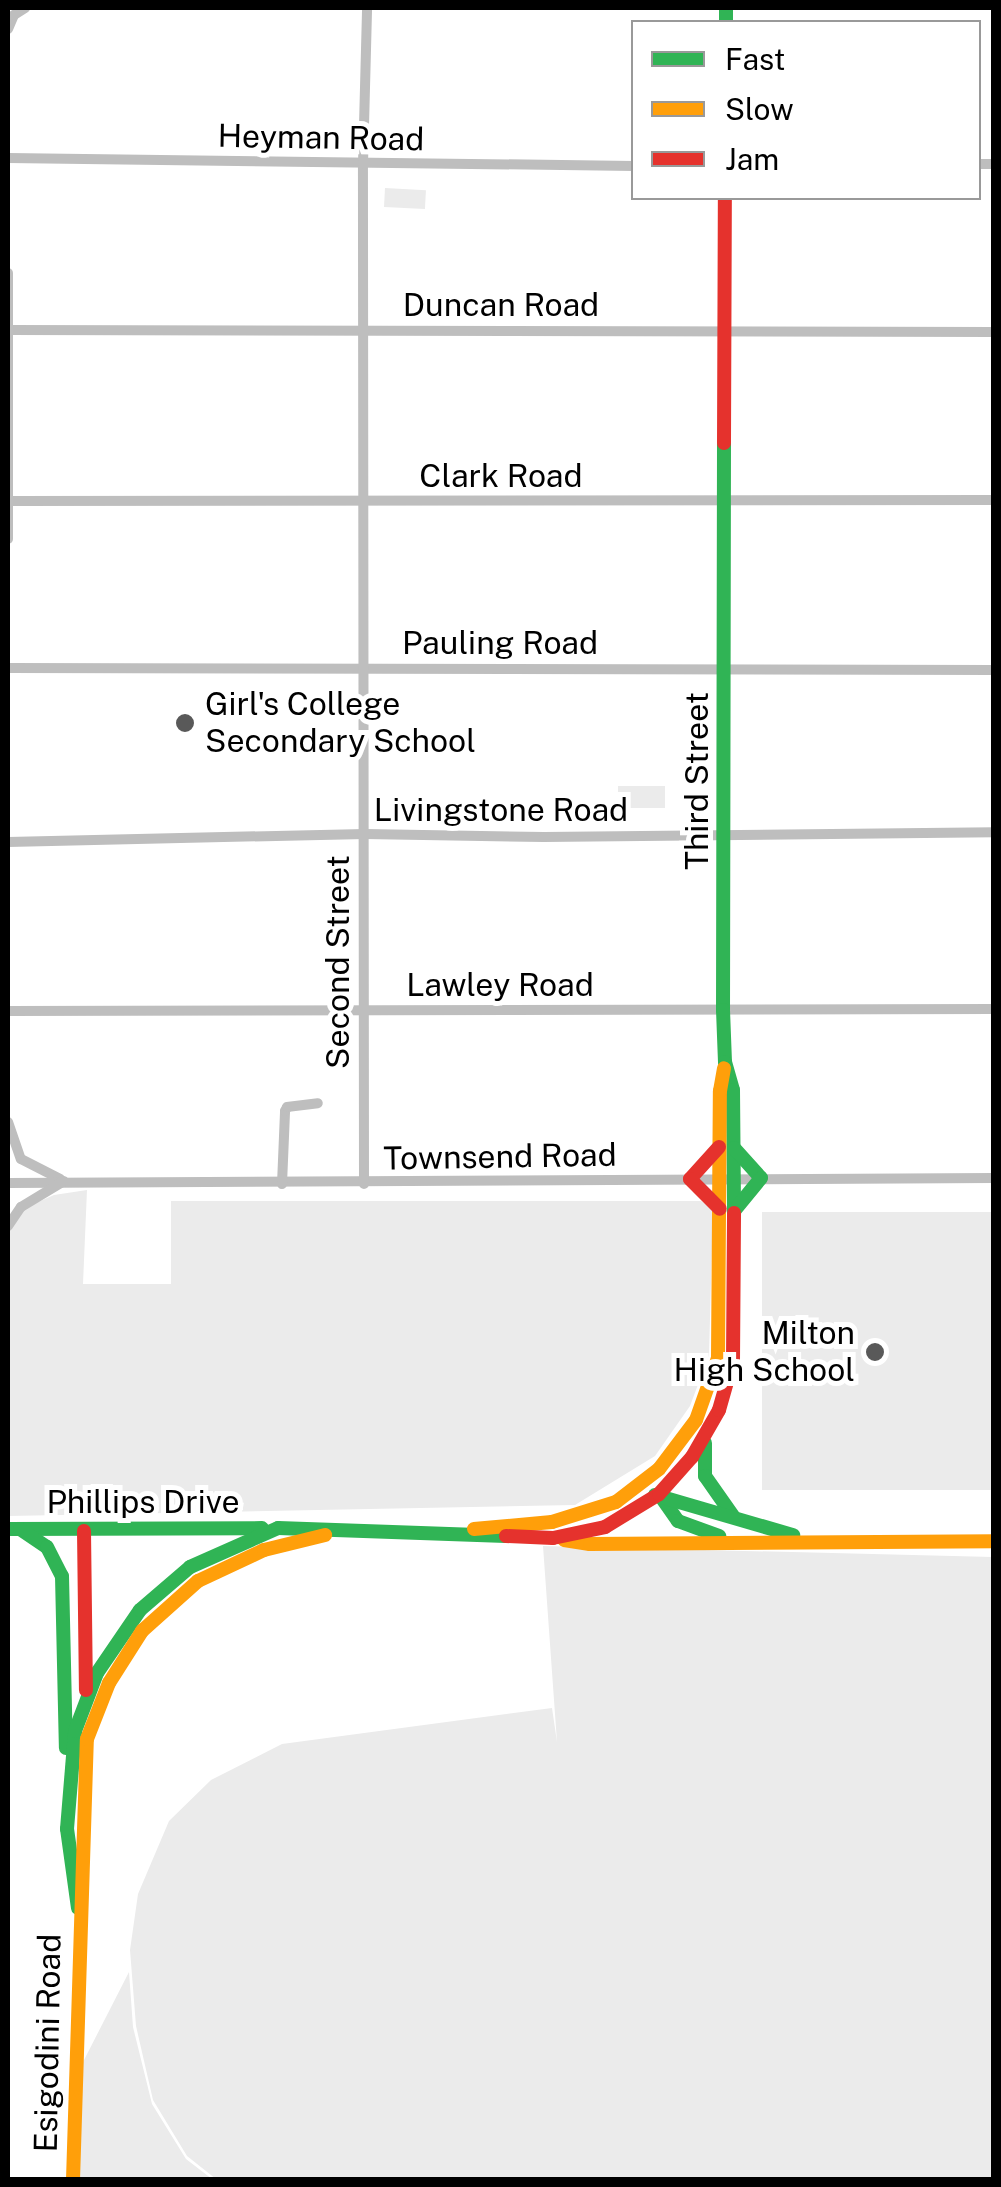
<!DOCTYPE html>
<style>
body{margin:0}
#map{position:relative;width:1001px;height:2187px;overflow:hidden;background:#fff;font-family:"Public Sans",sans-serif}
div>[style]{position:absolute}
.green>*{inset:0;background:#ebebeb;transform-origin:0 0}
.street>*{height:10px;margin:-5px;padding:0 5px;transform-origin:5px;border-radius:5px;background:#bebebe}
.fast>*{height:14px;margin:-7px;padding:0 7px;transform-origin:7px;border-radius:7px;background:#30b455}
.slow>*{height:14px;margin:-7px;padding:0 7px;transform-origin:7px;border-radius:7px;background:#ff9f0a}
.jam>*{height:14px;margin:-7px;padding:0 7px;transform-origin:7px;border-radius:7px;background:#e5322d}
.dots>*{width:28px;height:28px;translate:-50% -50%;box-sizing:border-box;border:5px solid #fff;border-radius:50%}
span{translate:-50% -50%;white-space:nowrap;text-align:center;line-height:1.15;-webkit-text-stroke:10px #fff;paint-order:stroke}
.street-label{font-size:32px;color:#000}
.poi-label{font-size:32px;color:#000}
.left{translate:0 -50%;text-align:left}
.right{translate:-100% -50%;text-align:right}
.frame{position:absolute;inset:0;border:10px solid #000;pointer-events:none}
.legend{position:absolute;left:631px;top:20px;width:350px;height:180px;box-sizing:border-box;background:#fff;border:2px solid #999;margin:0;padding:12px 18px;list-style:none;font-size:30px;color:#000}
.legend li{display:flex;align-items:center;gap:20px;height:50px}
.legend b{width:50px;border:2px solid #999}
</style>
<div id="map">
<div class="green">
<i style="left:385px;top:188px;width:41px;height:19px;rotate:3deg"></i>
<i style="left:665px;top:786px;width:22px;height:47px;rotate:90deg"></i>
<i style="clip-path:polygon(87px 1190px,83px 1284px,171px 1284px,171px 1201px,701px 1201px,713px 1209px,709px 1355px,690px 1406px,655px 1456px,575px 1505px,8px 1516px,8px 1230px,22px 1209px,54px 1195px)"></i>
<i style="left:762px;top:1212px;width:231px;height:278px"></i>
<i style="clip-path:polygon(543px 1546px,993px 1557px,993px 2179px,216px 2179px,187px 2156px,153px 2100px,136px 2026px,130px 1950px,138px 1894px,169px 1821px,211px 1780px,282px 1744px,552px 1708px,557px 1742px)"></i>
<i style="clip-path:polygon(129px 1972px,133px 2027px,152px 2104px,186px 2159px,212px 2179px,76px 2180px,83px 2062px)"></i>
</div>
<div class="street">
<i style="left:8px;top:29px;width:15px;rotate:-67deg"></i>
<i style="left:14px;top:15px;width:13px;rotate:-32deg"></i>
<i style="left:8px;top:158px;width:626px;rotate:0.73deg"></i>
<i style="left:978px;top:164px;width:16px"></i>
<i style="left:8px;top:273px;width:266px;rotate:90deg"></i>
<i style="left:9px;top:330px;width:985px;rotate:0.12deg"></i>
<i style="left:8px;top:501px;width:986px;rotate:-0.06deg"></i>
<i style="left:8px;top:668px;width:986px;rotate:0.12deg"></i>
<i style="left:8px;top:842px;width:357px;rotate:-1.3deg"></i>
<i style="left:365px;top:834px;width:179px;rotate:1deg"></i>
<i style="left:544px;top:837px;width:450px;rotate:-0.6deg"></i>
<i style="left:8px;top:1011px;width:986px;rotate:-0.12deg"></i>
<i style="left:8px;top:1122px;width:39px;rotate:71deg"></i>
<i style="left:21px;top:1159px;width:44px;rotate:27.1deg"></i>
<i style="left:8px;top:1183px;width:986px;rotate:-0.29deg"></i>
<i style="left:282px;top:1184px;width:73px;rotate:-87.6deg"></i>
<i style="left:285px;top:1111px;width:4px;rotate:-63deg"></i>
<i style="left:287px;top:1107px;width:31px;rotate:-7deg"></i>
<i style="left:364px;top:1184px;width:1020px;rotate:-90.06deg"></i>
<i style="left:363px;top:164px;width:156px;rotate:-88.5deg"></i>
<i style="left:8px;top:1226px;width:23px;rotate:-56deg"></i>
<i style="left:21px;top:1207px;width:50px;rotate:-31.2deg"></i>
</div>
<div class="fast">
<i style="left:726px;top:8px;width:14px;rotate:90deg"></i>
<i style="left:724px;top:443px;width:567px;rotate:90.1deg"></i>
<i style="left:723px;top:1010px;width:52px;rotate:87.8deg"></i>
<i style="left:725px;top:1062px;width:29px;rotate:74deg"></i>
<i style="left:733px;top:1090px;width:123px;rotate:89.5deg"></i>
<i style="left:734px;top:1148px;width:40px;rotate:48deg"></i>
<i style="left:761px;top:1178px;width:43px;rotate:129.3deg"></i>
<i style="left:705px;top:1443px;width:33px;rotate:90deg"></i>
<i style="left:705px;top:1476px;width:49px;rotate:55deg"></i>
<i style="left:659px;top:1494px;width:33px;rotate:55deg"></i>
<i style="left:678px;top:1521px;width:44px;rotate:20.1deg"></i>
<i style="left:655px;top:1495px;width:144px;rotate:16.2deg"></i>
<i style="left:8px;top:1529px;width:254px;rotate:-0.2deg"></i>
<i style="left:20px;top:1529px;width:32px;rotate:34deg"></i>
<i style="left:47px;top:1547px;width:33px;rotate:63deg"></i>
<i style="left:62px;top:1576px;width:172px;rotate:88.7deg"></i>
<i style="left:78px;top:1908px;width:80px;rotate:-97.9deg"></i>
<i style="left:67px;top:1829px;width:98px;rotate:-85.3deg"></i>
<i style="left:75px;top:1731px;width:62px;rotate:-69.2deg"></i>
<i style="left:97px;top:1673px;width:76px;rotate:-55.7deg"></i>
<i style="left:140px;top:1610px;width:66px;rotate:-40.7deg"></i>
<i style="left:190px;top:1567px;width:96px;rotate:-23.9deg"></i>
<i style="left:278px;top:1528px;width:228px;rotate:2deg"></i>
</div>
<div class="slow">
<i style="left:474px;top:1529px;width:78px;rotate:-5.1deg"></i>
<i style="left:552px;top:1522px;width:67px;rotate:-17.4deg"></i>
<i style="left:616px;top:1502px;width:54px;rotate:-37.5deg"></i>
<i style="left:659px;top:1469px;width:61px;rotate:-52.9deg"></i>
<i style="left:696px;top:1420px;width:66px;rotate:-70.5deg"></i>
<i style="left:718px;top:1358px;width:267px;rotate:-89.6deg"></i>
<i style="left:720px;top:1091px;width:23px;rotate:-80deg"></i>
<i style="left:564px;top:1540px;width:26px;rotate:9deg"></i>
<i style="left:590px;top:1544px;width:404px;rotate:-0.4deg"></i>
<i style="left:73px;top:2180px;width:441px;rotate:-88.2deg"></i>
<i style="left:87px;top:1739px;width:60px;rotate:-68.6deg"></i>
<i style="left:109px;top:1683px;width:62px;rotate:-57.6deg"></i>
<i style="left:142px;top:1631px;width:75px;rotate:-41.8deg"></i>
<i style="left:198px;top:1581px;width:73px;rotate:-25.2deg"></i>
<i style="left:264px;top:1550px;width:63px;rotate:-13.8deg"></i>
</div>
<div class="jam">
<i style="left:724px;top:443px;width:245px;rotate:-89.8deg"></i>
<i style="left:719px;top:1147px;width:43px;rotate:132.2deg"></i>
<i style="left:690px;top:1179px;width:42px;rotate:45deg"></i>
<i style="left:84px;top:1531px;width:159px;rotate:89.3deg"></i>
<i style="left:506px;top:1536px;width:47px;rotate:2.4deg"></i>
<i style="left:553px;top:1538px;width:53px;rotate:-11.9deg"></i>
<i style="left:605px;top:1527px;width:63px;rotate:-31.4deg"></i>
<i style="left:659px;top:1494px;width:50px;rotate:-48.3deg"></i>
<i style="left:692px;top:1457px;width:54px;rotate:-60.1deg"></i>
<i style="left:719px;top:1410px;width:51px;rotate:-74.1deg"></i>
<i style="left:733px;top:1361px;width:148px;rotate:-89.6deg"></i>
</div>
<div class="dots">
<i style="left:185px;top:723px;background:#595959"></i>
<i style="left:875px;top:1352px;background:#595959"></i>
</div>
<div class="street-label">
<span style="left:321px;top:138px;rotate:1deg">Heyman Road</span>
<span style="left:501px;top:305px">Duncan Road</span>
<span style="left:501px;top:476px">Clark Road</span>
<span style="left:500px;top:643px">Pauling Road</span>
<span style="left:697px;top:781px;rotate:-90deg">Third Street</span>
<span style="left:501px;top:810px">Livingstone Road</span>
<span style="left:338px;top:962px;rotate:-90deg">Second Street</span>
<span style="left:500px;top:985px">Lawley Road</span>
<span style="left:500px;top:1157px;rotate:-1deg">Townsend Road</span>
<span style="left:143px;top:1502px">Phillips Drive</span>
<span style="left:48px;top:2043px;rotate:-89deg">Esigodini Road</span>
</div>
<div class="poi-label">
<span class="left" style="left:205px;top:723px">Girl's College<br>Secondary School</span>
<span class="right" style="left:855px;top:1352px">Milton<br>High School</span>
</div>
<div class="frame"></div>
<ul class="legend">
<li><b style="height:12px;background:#30b455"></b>Fast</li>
<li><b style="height:12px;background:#ff9f0a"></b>Slow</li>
<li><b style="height:12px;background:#e5322d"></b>Jam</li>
</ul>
</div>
